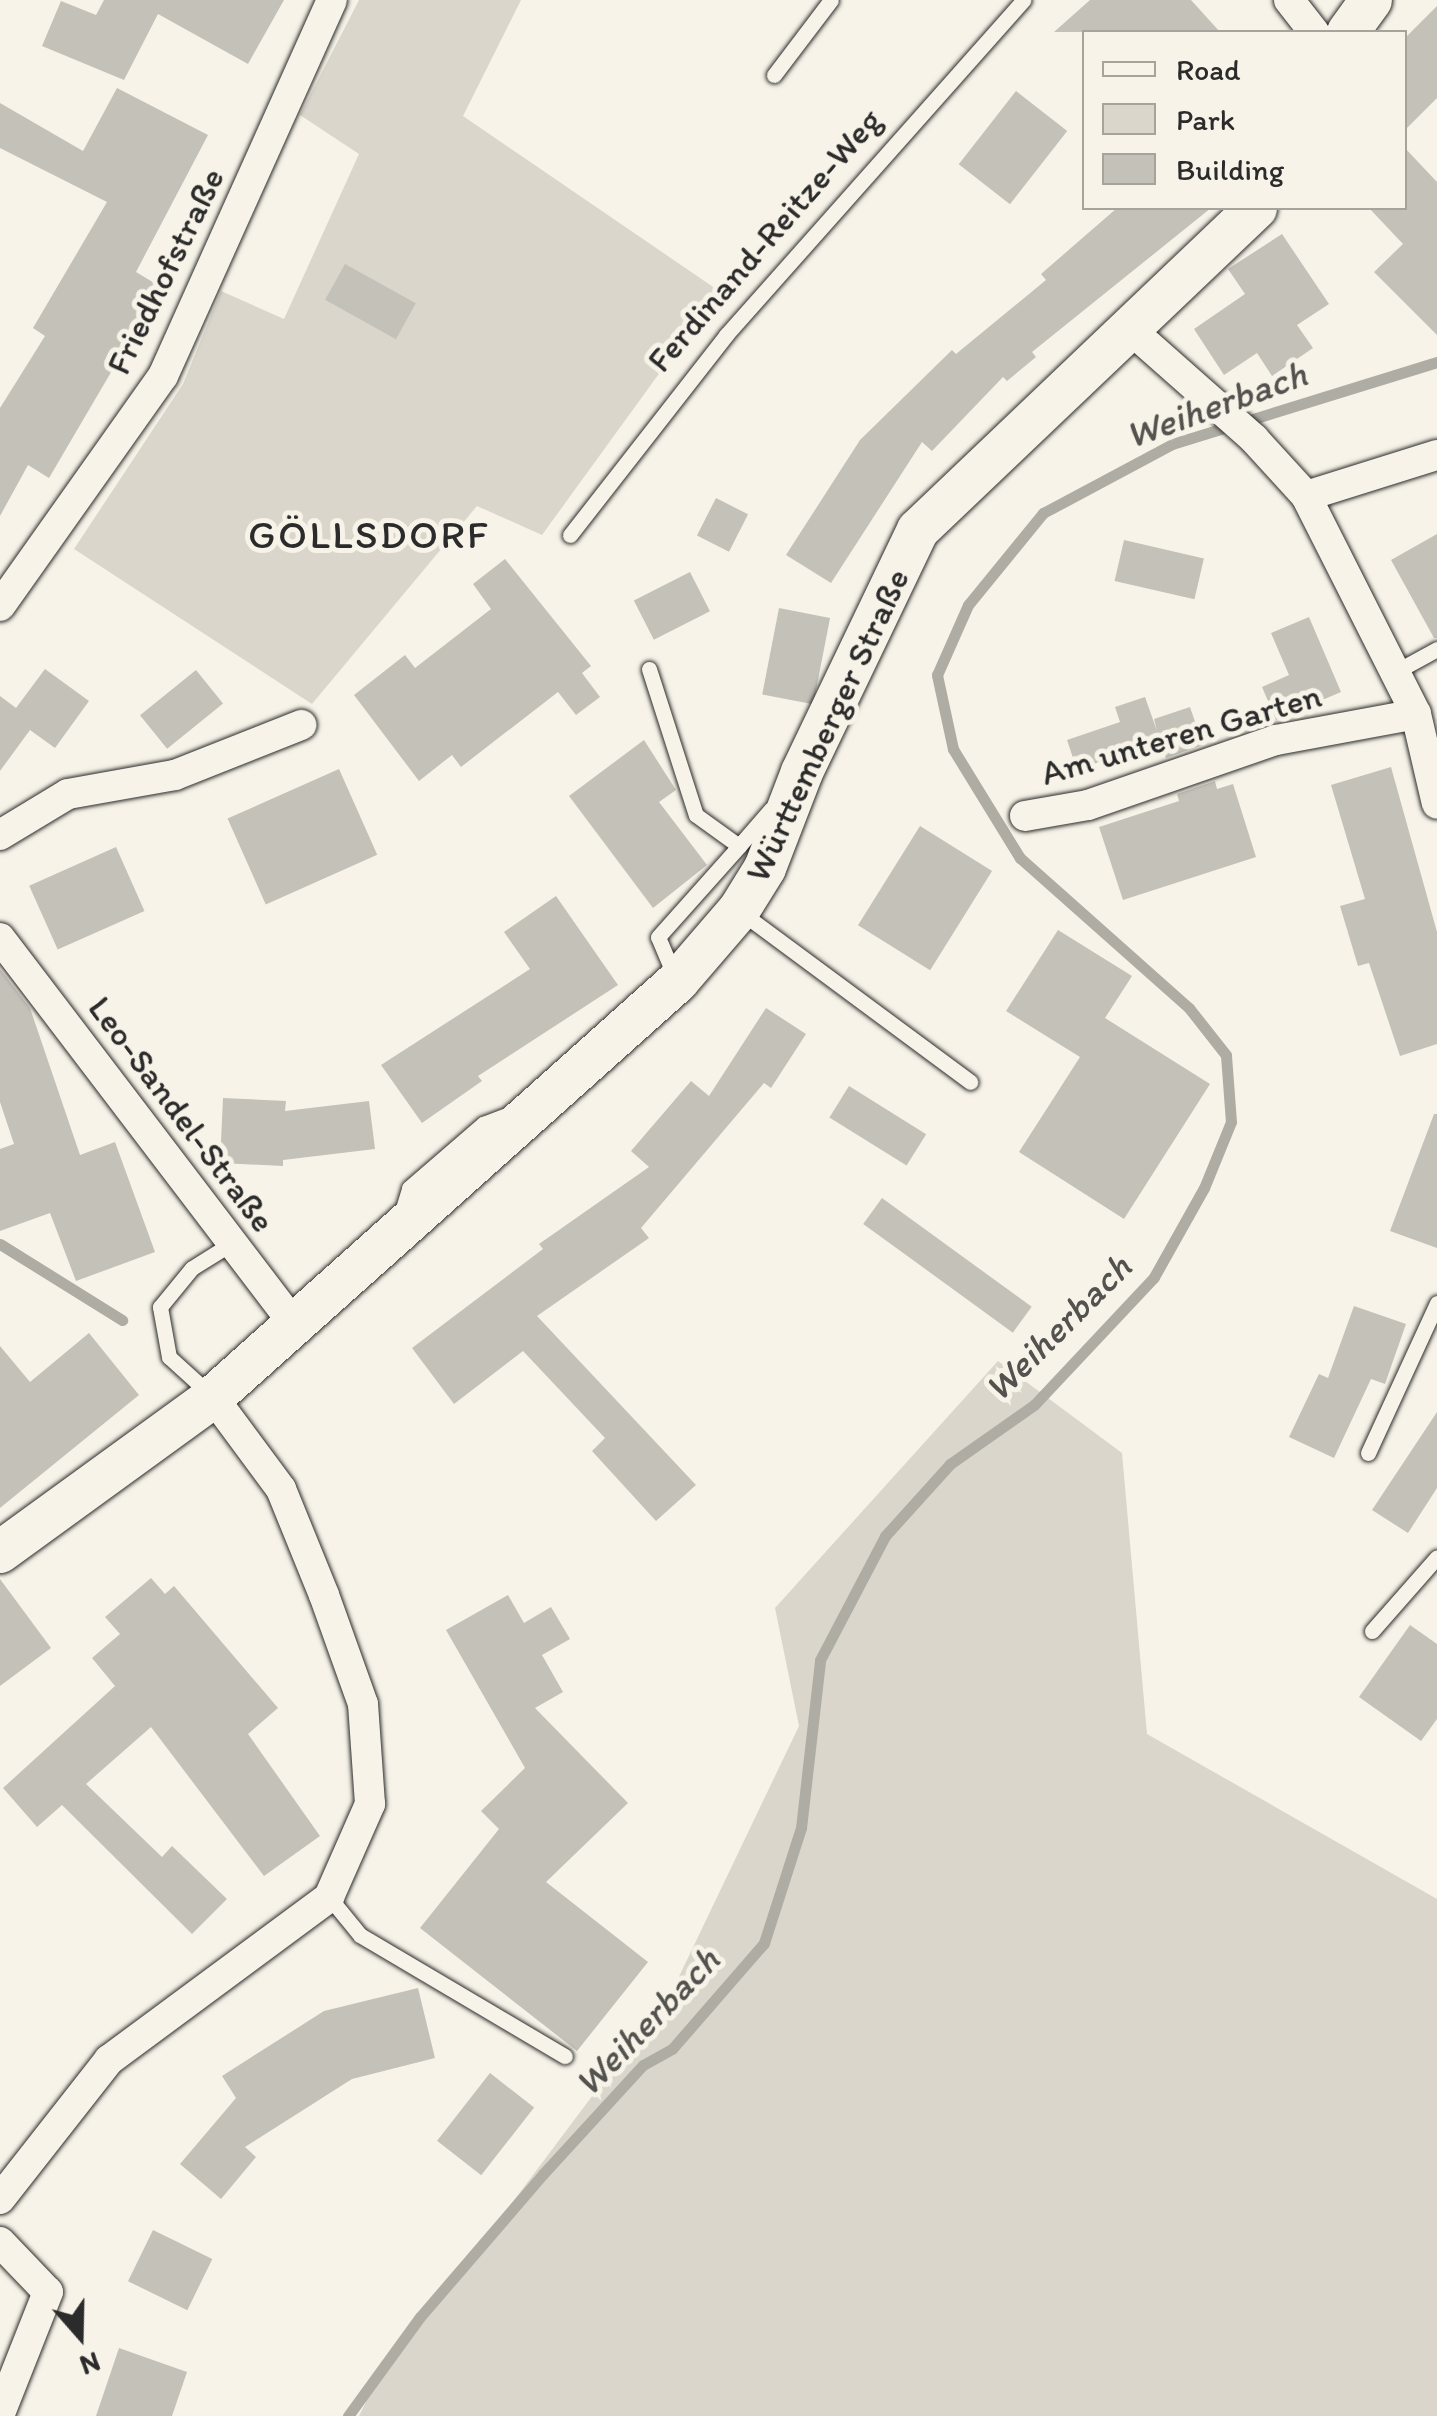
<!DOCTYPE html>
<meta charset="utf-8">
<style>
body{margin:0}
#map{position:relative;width:1437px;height:2416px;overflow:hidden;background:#f7f3e8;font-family:Itim,sans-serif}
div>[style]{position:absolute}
.green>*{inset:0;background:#dad6cc}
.stream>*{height:11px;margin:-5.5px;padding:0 5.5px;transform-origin:5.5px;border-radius:5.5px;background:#afaca4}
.building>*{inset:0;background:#c4c1b9;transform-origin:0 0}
.roads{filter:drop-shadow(0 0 2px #2b2b2b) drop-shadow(0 0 2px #2b2b2b)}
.lane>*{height:15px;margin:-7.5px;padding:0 7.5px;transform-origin:7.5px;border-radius:7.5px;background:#f7f3e8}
.street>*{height:30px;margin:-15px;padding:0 15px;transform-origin:15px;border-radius:15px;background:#f7f3e8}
.secondary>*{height:42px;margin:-21px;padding:0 21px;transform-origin:21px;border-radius:21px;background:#f7f3e8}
span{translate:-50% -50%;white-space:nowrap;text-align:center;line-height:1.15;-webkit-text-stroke:10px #f7f3e8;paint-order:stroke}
.street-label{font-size:35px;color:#2b2b2b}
.water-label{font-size:38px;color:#53524f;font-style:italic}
.quarter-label{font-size:40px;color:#2b2b2b;letter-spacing:2.5px}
.legend{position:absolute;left:1082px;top:30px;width:325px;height:180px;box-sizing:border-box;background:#f7f3e8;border:2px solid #a5a39c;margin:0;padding:12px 18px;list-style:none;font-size:30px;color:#2b2b2b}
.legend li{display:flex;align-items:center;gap:20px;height:50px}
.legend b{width:50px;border:2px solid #a5a39c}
.north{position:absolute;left:30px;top:2286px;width:100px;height:100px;-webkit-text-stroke:8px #f7f3e8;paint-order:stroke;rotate:160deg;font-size:28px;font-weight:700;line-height:40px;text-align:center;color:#2b2b2b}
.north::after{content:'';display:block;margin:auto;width:35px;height:45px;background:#2b2b2b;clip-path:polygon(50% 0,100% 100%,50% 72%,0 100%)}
</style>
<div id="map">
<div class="green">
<i style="clip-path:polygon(359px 0,521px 0,463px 116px,719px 291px,542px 535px,477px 506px,312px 704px,74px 549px,183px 384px,221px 291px,284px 319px,359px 154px,300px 115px)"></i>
<i style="clip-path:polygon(998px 1361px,1122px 1453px,1147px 1734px,1437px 1899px,1437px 2416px,359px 2416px,373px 2388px,674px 1987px,799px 1726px,775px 1608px)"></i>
</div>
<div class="stream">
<i style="left:0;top:1244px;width:144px;rotate:31.9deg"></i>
<i style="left:348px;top:2416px;width:122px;rotate:-54deg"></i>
<i style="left:420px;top:2317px;width:189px;rotate:-49.3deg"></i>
<i style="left:543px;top:2174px;width:148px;rotate:-47.5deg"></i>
<i style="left:643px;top:2065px;width:33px;rotate:-29deg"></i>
<i style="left:672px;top:2049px;width:140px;rotate:-49deg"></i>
<i style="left:764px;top:1943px;width:121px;rotate:-72.2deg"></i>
<i style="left:801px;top:1828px;width:169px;rotate:-83.5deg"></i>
<i style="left:820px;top:1660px;width:140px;rotate:-62.3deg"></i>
<i style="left:885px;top:1536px;width:97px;rotate:-47.9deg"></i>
<i style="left:950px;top:1464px;width:103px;rotate:-35.1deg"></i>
<i style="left:1034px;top:1405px;width:175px;rotate:-46.8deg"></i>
<i style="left:1154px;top:1277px;width:102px;rotate:-60.7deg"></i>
<i style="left:1204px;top:1188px;width:71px;rotate:-67.8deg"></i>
<i style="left:1231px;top:1122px;width:67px;rotate:-94.3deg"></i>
<i style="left:1226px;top:1055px;width:60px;rotate:-128.2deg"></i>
<i style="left:1189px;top:1008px;width:226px;rotate:-138.4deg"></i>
<i style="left:1020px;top:858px;width:128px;rotate:-121.6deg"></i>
<i style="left:953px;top:749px;width:76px;rotate:-102.2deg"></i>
<i style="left:937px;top:675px;width:77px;rotate:-66.1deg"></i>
<i style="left:968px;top:605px;width:119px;rotate:-50.8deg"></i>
<i style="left:1043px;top:513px;width:146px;rotate:-28.1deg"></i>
<i style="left:1172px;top:444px;width:277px;rotate:-17.2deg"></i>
</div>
<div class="building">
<i style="clip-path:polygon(104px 0,284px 0,248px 64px,158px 14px,124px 80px,42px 46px,61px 1px,96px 15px)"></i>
<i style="clip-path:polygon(1090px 0,1191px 0,1220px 32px,1054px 32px)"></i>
<i style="clip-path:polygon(1437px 6px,1437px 98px,1404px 131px,1404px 39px)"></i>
<i style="clip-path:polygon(117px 88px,208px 135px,136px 272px,161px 287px,49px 478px,28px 465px,0 516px,0 408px,45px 336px,33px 328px,107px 202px,0 148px,0 103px,83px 151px)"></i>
<i style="left:1016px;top:91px;width:65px;height:93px;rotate:38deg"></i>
<i style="clip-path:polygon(1404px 147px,1437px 182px,1437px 335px,1374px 272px,1403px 244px,1369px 208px,1404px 208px)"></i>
<i style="clip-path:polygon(1117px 208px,1211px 208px,1032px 352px,1036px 357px,1007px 381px,1003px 377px,932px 451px,922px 442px,831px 583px,786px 555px,860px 440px,952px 350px,956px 354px,1046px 280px,1041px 274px)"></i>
<i style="clip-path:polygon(1282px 234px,1329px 304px,1297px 325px,1313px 348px,1272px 376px,1257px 353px,1224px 375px,1194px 329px,1245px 294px,1228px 269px)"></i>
<i style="left:345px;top:264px;width:81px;height:41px;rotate:29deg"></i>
<i style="left:716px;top:498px;width:36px;height:42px;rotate:27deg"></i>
<i style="clip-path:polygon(1437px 534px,1437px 638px,1434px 638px,1391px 560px)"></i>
<i style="left:1124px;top:540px;width:82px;height:42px;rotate:13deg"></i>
<i style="clip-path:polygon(505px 559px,591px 666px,582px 673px,600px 697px,576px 715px,558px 692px,461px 767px,452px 755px,419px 781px,354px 695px,405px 655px,415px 668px,491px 609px,473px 584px)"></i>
<i style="left:690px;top:572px;width:44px;height:63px;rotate:63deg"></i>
<i style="left:779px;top:608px;width:52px;height:88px;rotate:11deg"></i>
<i style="clip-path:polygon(1309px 617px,1341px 692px,1276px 720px,1262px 687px,1289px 675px,1271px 633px)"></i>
<i style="clip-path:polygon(45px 669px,89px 701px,55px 748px,30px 730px,0 771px,0 696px,16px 708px)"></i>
<i style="left:196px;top:670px;width:43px;height:72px;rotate:51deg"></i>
<i style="clip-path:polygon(1145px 697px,1157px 731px,1154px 719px,1190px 707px,1203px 745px,1166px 758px,1160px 740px,1077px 770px,1067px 740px,1120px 722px,1115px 707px)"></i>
<i style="clip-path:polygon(644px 740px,676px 790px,659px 802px,707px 865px,653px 908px,569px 796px)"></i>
<i style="clip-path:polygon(1391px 767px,1437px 932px,1437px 1044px,1400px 1056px,1369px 963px,1358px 966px,1340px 906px,1365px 899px,1331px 785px)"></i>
<i style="left:339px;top:769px;width:94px;height:122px;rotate:66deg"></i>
<i style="clip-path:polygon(1215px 781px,1217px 789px,1233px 784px,1256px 857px,1123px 900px,1099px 827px,1179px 801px,1177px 794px)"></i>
<i style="left:920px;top:826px;width:85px;height:117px;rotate:32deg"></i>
<i style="left:116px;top:847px;width:70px;height:95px;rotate:66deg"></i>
<i style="clip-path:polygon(556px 896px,618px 985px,478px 1076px,482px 1081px,422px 1123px,381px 1065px,530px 969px,504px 932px)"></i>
<i style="clip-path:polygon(1058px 930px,1132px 976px,1105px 1018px,1210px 1084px,1124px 1219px,1019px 1152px,1080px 1057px,1006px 1011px)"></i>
<i style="clip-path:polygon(0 969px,30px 1008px,80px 1155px,115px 1142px,155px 1252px,76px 1281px,50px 1213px,0 1231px,0 1149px,14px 1144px,0 1102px)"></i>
<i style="clip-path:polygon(766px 1008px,806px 1034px,771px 1088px,764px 1083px,641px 1228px,649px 1238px,537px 1316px,696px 1485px,656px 1521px,592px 1451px,605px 1438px,523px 1351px,454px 1404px,412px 1348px,543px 1249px,539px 1244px,649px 1167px,631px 1151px,691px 1081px,709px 1096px)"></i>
<i style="left:849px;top:1086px;width:91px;height:37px;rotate:32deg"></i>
<i style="clip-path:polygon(223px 1098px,286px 1101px,285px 1111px,369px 1101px,375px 1149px,283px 1160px,283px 1166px,220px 1163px)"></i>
<i style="clip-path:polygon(1434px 1114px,1437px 1114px,1437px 1248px,1390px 1231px)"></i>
<i style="left:882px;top:1198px;width:185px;height:32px;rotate:36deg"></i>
<i style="clip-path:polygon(1354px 1306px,1406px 1324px,1385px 1384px,1371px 1379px,1334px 1458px,1289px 1437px,1319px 1374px,1328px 1378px)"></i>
<i style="clip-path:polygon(89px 1333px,139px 1395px,0 1508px,0 1346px,30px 1382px)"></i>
<i style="clip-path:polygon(1437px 1412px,1437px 1488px,1408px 1533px,1372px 1510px)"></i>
<i style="clip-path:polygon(151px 1578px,165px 1594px,174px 1586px,278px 1708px,248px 1734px,320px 1836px,264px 1876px,151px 1727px,86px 1784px,162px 1857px,172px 1846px,227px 1899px,192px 1934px,62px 1805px,37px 1827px,3px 1788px,115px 1686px,92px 1658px,120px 1634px,105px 1617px)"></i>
<i style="clip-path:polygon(0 1579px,51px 1648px,0 1686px)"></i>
<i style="clip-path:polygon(508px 1595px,524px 1623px,551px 1607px,570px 1639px,542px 1655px,563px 1692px,535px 1708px,628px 1803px,546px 1882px,648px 1962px,577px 2051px,420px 1928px,499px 1829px,481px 1811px,525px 1768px,446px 1630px)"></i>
<i style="clip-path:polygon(1410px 1625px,1437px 1644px,1437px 1719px,1421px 1741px,1359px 1697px)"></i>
<i style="clip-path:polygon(418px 1988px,435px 2058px,352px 2079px,245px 2147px,256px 2157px,221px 2199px,180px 2164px,236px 2098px,222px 2076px,324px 2011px)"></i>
<i style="left:490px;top:2073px;width:56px;height:86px;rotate:38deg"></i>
<i style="left:153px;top:2230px;width:66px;height:57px;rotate:26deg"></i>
<i style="clip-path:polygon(119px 2348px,187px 2372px,172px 2416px,96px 2416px)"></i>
</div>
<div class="roads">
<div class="lane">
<i style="left:774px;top:75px;width:94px;rotate:-52.8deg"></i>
<i style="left:570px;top:535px;width:254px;rotate:-52deg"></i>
<i style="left:726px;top:335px;width:448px;rotate:-48.4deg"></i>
<i style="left:649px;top:669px;width:153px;rotate:72.2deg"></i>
<i style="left:696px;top:815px;width:53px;rotate:35.8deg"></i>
<i style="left:739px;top:846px;width:49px;rotate:-49.1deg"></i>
<i style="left:1395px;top:672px;width:48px;rotate:-28.7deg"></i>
<i style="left:742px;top:913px;width:284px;rotate:36.5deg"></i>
<i style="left:675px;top:977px;width:43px;rotate:-113deg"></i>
<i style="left:658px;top:937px;width:122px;rotate:-48.3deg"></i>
<i style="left:401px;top:1215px;width:28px;rotate:-73deg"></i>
<i style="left:409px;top:1188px;width:98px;rotate:-40.9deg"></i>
<i style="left:483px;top:1124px;width:26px;rotate:-21deg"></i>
<i style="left:212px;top:1396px;width:58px;rotate:-137.8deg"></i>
<i style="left:169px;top:1357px;width:51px;rotate:-100.2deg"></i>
<i style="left:160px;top:1307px;width:50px;rotate:-50.6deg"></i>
<i style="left:192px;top:1268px;width:47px;rotate:-32deg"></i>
<i style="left:1368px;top:1453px;width:165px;rotate:-65.3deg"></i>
<i style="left:1372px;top:1631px;width:98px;rotate:-48.7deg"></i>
<i style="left:329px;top:1897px;width:49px;rotate:50.8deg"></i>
<i style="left:360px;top:1935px;width:238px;rotate:30.6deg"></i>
</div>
<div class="street">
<i style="left:1289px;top:0;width:41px;rotate:52deg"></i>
<i style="left:1131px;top:330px;width:164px;rotate:41.5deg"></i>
<i style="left:1254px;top:439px;width:77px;rotate:47.6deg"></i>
<i style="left:1306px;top:496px;width:244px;rotate:63.2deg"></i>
<i style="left:1416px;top:714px;width:92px;rotate:76.9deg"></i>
<i style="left:1306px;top:496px;width:137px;rotate:-17.4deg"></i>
<i style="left:0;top:606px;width:282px;rotate:-54.7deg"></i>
<i style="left:163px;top:376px;width:412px;rotate:-65.8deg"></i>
<i style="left:1025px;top:816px;width:64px;rotate:-9.9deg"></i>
<i style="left:1088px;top:805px;width:199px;rotate:-19.1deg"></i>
<i style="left:1276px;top:740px;width:142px;rotate:-10.5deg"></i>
<i style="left:0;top:835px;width:79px;rotate:-31.1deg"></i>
<i style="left:68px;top:794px;width:109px;rotate:-10.1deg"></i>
<i style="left:175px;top:775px;width:136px;rotate:-21.6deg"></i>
<i style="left:0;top:938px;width:485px;rotate:52.7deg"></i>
<i style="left:0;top:2199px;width:177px;rotate:-51.9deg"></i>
<i style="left:109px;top:2060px;width:274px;rotate:-36.5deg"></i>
<i style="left:329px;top:1897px;width:102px;rotate:-66.2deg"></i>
<i style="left:370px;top:1804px;width:100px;rotate:-94deg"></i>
<i style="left:363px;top:1704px;width:116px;rotate:-109.7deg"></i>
<i style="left:324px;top:1595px;width:114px;rotate:-112.1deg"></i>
<i style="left:281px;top:1489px;width:114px;rotate:-126.5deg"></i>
<i style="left:0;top:2242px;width:69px;rotate:46.2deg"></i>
<i style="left:48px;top:2292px;width:130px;rotate:111.6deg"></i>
</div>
<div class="secondary">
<i style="left:1348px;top:32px;width:39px;rotate:-54deg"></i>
<i style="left:0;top:1552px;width:263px;rotate:-36deg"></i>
<i style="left:213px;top:1397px;width:623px;rotate:-41.81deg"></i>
<i style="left:677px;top:982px;width:95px;rotate:-49.3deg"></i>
<i style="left:739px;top:910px;width:49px;rotate:-58.2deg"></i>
<i style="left:765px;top:868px;width:103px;rotate:-68.9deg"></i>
<i style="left:802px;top:772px;width:268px;rotate:-64.4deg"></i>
<i style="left:918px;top:530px;width:467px;rotate:-43.6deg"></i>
</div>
</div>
<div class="street-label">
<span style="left:764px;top:240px;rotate:-49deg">Ferdinand-Reitze-Weg</span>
<span style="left:165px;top:271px;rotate:-64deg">Friedhofstraße</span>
<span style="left:827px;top:725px;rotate:-65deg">Württemberger Straße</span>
<span style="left:1181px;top:734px;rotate:-16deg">Am unteren Garten</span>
<span style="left:182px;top:1114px;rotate:53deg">Leo-Sandel-Straße</span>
</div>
<div class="water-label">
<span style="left:1216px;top:405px;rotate:-20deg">Weiherbach</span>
<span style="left:1058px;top:1328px;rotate:-45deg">Weiherbach</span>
<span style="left:647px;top:2022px;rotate:-46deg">Weiherbach</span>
</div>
<div class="quarter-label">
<span style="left:369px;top:534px">GÖLLSDORF</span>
</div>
<ul class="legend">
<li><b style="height:12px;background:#f7f3e8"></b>Road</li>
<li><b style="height:28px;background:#dad6cc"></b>Park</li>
<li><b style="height:28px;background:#c4c1b9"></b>Building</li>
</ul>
<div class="north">N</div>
</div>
